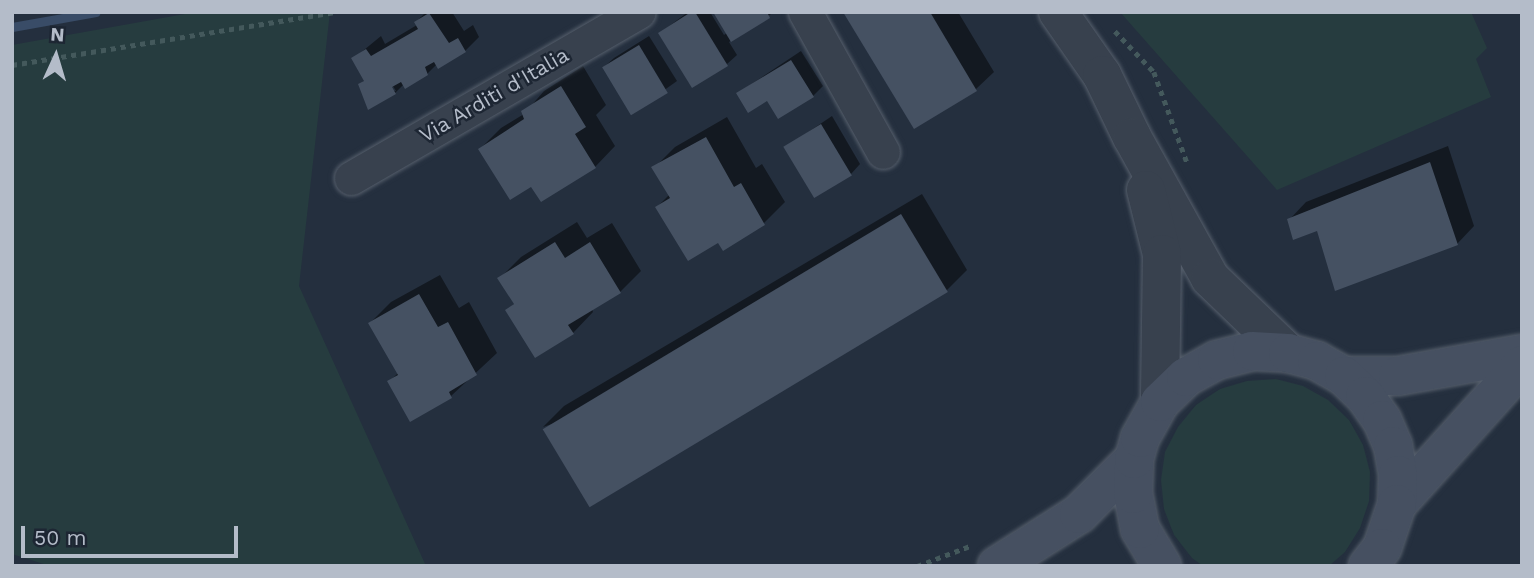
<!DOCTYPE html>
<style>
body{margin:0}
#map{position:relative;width:1534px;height:578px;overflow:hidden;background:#242f3e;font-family:"Work Sans",sans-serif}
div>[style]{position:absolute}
.green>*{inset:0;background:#263c3f}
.shadow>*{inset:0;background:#0007}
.stream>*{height:9px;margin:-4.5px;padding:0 4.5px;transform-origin:4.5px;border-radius:4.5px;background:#394c67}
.building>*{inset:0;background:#455162;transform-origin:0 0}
.path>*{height:4.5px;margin-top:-2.25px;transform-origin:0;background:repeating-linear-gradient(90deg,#44595c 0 5px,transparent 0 10px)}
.roads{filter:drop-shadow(0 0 2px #565f6c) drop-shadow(0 0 2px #565f6c)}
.minor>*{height:33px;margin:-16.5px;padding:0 16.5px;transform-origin:16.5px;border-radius:16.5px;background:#38414e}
.tertiary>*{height:38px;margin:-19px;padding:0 19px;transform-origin:19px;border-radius:19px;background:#38414e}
.secondary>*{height:38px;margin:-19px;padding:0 19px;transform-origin:19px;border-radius:19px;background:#465061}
span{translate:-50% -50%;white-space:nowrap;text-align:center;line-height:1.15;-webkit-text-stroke:5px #1d2633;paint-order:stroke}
.street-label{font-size:21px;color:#b4bcc9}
.frame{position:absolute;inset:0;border:14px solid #b4bcc9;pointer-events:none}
.north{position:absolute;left:21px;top:21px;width:70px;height:70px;-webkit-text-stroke:5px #1d2633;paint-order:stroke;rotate:4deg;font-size:19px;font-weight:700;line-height:28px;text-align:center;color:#b4bcc9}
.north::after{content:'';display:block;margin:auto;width:24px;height:32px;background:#b4bcc9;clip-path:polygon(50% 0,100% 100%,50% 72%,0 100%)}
.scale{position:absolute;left:21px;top:526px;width:217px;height:32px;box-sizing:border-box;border:4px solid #b4bcc9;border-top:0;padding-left:9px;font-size:21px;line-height:24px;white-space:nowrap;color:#b4bcc9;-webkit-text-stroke:5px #1d2633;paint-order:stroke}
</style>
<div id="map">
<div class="green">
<i style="clip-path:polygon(196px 12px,330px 12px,299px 286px,426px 566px,50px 566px,12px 554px,12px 45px)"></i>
<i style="clip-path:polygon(1120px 12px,1471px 12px,1487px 48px,1476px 59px,1491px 97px,1277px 190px)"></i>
<i style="clip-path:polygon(1276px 379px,1303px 386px,1328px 400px,1349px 420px,1363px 445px,1370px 472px,1369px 501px,1360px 528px,1345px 552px,1329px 566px,1203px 566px,1192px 558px,1174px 535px,1164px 509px,1161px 480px,1165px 452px,1178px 427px,1196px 405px,1220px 389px,1247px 381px)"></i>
</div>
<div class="shadow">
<i style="clip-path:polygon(evenodd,426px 12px,452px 12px,464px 31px,473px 25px,479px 37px,465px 51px,437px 64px,427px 74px,404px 84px,395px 93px,360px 85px,365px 80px,353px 59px,381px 36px,385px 44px,417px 25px,416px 22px,426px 12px,388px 78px,396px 91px,392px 91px,388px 78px)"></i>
<i style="clip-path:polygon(688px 12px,710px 12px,724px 35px,727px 33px,715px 12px,774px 12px,729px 42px,737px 55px,727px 64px,660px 33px)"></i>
<i style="clip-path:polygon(845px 12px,958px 12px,994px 72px,976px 89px,914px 127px)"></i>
<i style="clip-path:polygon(649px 36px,677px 81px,632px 113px,604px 67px,614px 58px)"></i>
<i style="clip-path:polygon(801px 51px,823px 86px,813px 96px,768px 99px,738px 93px)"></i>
<i style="clip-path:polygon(583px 66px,606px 105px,596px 115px,615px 146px,595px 167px,532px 185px,480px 149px,501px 128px,524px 114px,544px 91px)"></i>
<i style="clip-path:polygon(832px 116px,860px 164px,851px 174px,786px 147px)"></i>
<i style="clip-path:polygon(727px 117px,756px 168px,762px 164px,785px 202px,764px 223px,718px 240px,657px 207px,670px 194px,654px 168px,675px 147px)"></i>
<i style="clip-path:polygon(1448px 146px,1474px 226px,1457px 244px,1318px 229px,1289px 220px,1306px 202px)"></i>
<i style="clip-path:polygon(922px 194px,967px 270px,946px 291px,543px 427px,564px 406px)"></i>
<i style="clip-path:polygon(577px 222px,587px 238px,612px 223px,641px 271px,620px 292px,592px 309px,593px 312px,573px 333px,507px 310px,515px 303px,500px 278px,521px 257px)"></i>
<i style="clip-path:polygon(440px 275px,459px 308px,469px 302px,497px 353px,451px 396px,410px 419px,389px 382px,398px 373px,370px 323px,391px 302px)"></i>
</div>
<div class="stream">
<i style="left:12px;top:27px;width:85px;rotate:-10.1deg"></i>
</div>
<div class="building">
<i style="clip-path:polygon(691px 12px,695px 12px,728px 66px,692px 88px,658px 33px)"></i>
<i style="clip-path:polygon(713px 12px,767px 12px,770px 18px,731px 42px)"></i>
<i style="clip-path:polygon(843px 12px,930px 12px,977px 91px,914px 129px)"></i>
<i style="clip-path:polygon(429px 13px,449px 43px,458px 38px,466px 52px,438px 69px,434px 62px,425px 67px,428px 75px,405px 89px,401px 82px,392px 87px,396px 94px,368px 110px,358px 84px,364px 81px,351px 58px,366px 49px,371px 56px,418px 29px,414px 22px)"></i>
<i style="left:639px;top:45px;width:56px;height:43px;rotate:59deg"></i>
<i style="clip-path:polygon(791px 60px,814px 97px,778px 119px,767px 101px,748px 113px,736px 93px)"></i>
<i style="clip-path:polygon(561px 86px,586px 127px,575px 134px,596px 168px,541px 202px,531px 187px,510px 200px,478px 149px,524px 119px,521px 111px)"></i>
<i style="left:821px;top:124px;width:60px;height:44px;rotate:59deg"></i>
<i style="clip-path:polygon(706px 137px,734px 187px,741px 183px,765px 225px,723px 251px,718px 243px,688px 261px,655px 207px,670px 198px,651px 167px)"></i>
<i style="clip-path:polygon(1430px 162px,1458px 245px,1335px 291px,1317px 231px,1293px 240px,1287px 219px)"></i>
<i style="left:901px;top:214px;width:91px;height:418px;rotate:59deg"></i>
<i style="clip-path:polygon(555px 242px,565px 258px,590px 242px,621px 293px,568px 325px,574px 334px,535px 358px,505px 310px,514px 304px,497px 278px)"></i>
<i style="clip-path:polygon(419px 294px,438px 327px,448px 322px,477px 375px,449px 392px,452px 398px,410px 422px,387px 381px,398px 375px,368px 323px)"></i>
</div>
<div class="path">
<i style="left:1115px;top:31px;width:57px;rotate:46.4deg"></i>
<i style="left:1154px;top:72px;width:96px;rotate:69.9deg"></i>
<i style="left:12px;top:65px;width:327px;rotate:-9.3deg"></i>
<i style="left:917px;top:566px;width:57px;rotate:-20.7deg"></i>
</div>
<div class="roads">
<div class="minor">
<i style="left:805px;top:12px;width:160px;rotate:60.9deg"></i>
<i style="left:351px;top:178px;width:332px;rotate:-30deg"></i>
</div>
<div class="tertiary">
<i style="left:1058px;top:12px;width:77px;rotate:55.1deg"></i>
<i style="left:1102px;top:75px;width:69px;rotate:64.2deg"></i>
<i style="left:1132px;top:137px;width:161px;rotate:61deg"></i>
<i style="left:1210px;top:278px;width:108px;rotate:43.9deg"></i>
<i style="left:1146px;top:190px;width:66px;rotate:76deg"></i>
<i style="left:1162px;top:254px;width:148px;rotate:90.8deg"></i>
</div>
<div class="secondary">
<i style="left:1344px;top:376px;width:54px"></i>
<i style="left:1398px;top:376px;width:126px;rotate:-10.1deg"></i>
<i style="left:1397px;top:504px;width:187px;rotate:-48deg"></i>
<i style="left:997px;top:566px;width:97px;rotate:-32.4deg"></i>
<i style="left:1079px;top:514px;width:78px;rotate:-45deg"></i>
<i style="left:1162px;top:566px;width:43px;rotate:-120.7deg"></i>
<i style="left:1140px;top:529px;width:36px;rotate:-101deg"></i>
<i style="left:1133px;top:494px;width:35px;rotate:-88deg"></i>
<i style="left:1134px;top:459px;width:22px;rotate:-74deg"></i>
<i style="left:1140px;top:438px;width:41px;rotate:-60.9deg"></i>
<i style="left:1160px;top:402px;width:36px;rotate:-44deg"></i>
<i style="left:1186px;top:377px;width:35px;rotate:-29deg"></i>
<i style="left:1217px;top:360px;width:36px;rotate:-14deg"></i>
<i style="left:1252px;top:351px;width:36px;rotate:3deg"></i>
<i style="left:1288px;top:353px;width:30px;rotate:15deg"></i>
<i style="left:1317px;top:361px;width:31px;rotate:29deg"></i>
<i style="left:1344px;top:376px;width:29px;rotate:44deg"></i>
<i style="left:1365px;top:396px;width:29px;rotate:55deg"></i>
<i style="left:1382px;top:420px;width:28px;rotate:67deg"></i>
<i style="left:1393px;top:446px;width:29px;rotate:80deg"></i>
<i style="left:1398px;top:475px;width:29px;rotate:92deg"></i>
<i style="left:1397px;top:504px;width:46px;rotate:108.8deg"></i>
<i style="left:1382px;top:548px;width:23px;rotate:128deg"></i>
</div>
</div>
<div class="street-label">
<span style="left:494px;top:95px;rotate:-30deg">Via Arditi d'Italia</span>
</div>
<div class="frame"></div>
<div class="north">N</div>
<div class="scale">50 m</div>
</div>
